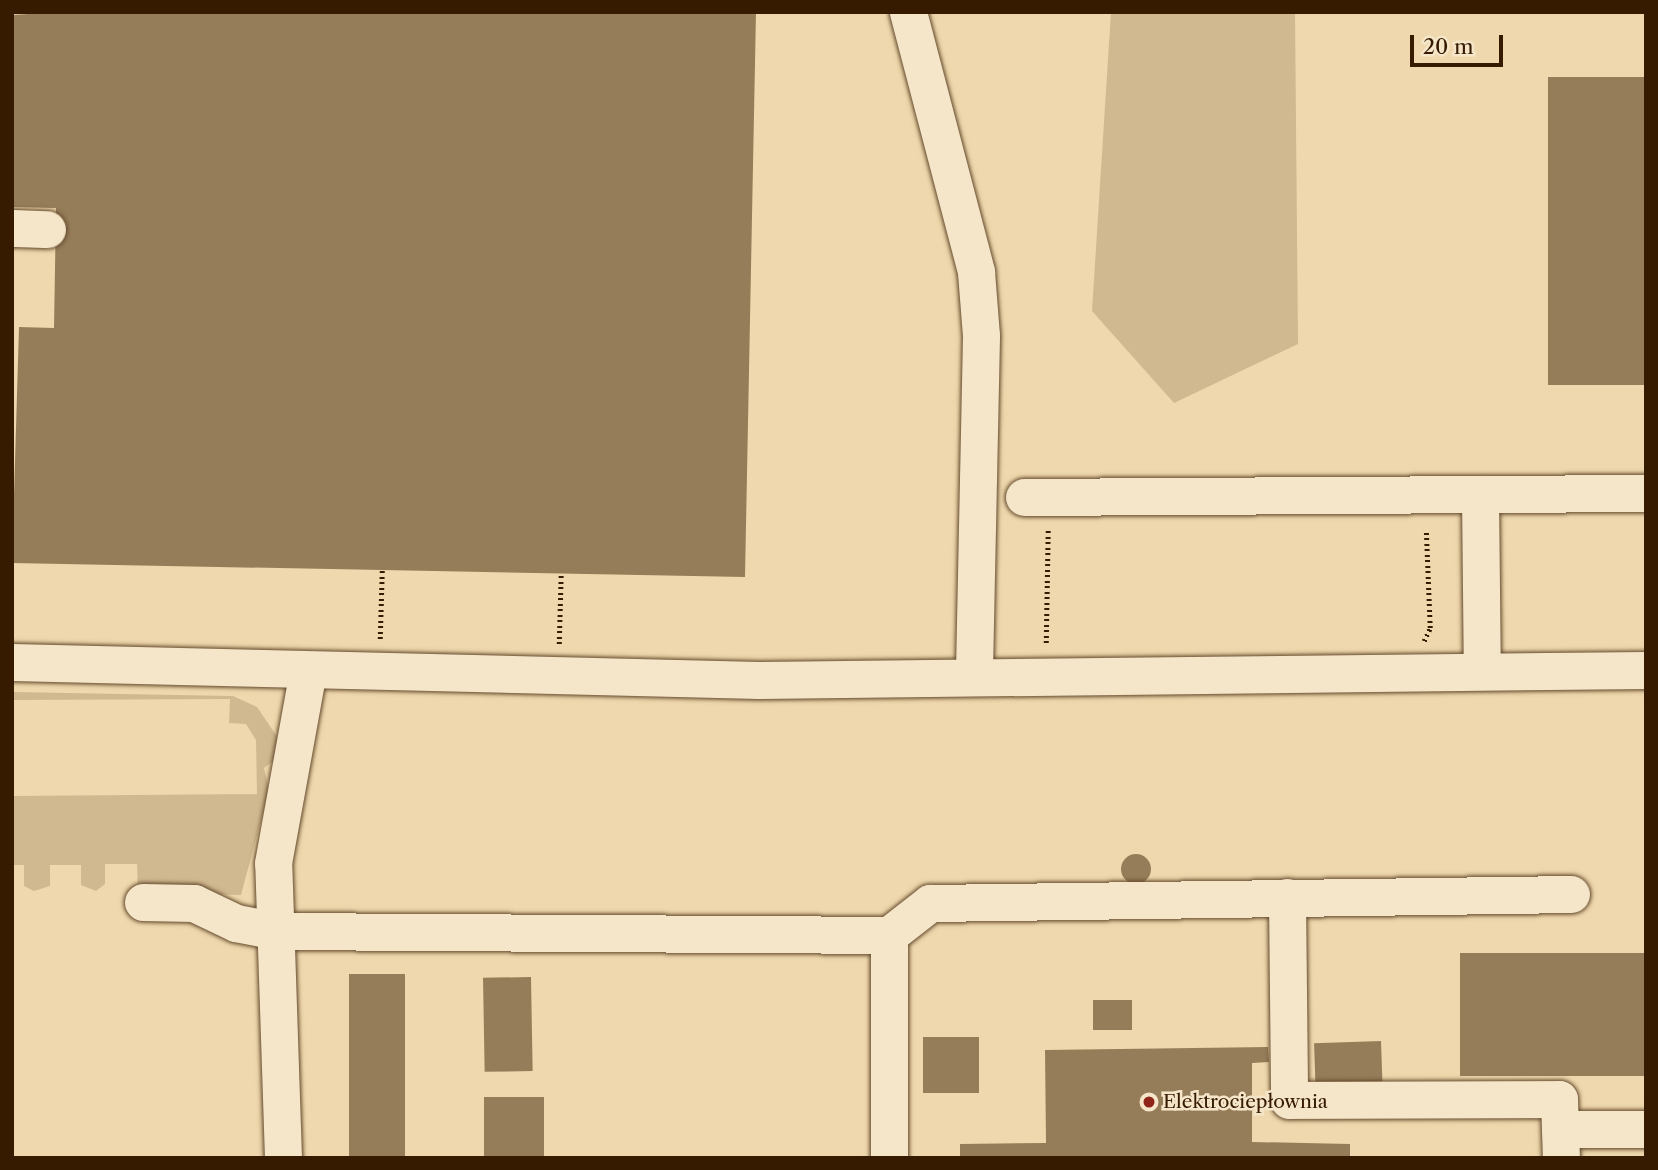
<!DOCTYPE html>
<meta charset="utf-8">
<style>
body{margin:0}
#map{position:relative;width:1658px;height:1170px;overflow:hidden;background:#efd8ad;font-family:"Libre Caslon Text",serif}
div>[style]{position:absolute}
.green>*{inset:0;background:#d0b890}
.building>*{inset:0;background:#967d5a;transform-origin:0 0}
.round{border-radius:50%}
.path>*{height:4.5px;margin-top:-2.25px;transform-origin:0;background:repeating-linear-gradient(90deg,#361b01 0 2px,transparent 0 5.5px)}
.roads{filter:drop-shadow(0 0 2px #644a2c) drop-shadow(0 0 2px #644a2c)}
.minor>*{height:37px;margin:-18.5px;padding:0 18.5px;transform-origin:18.5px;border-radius:18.5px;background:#f5e6ca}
.dots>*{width:19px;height:19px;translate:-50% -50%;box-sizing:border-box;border:4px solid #f5e6ca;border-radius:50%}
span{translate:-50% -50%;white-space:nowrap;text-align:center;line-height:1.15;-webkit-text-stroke:5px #f5e6ca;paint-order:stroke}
.poi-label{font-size:19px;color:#361b01}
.left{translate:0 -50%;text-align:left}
.frame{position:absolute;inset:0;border:14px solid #361b01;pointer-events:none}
.scale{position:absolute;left:1410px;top:35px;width:93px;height:32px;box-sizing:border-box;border:4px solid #361b01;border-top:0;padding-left:9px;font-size:21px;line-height:24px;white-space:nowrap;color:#361b01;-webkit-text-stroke:5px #f5e6ca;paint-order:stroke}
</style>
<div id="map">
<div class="green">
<i style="clip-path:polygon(1111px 12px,1295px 12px,1298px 344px,1174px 403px,1092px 311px)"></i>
<i style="clip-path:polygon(12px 692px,233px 696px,257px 707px,278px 738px,276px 759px,264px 768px,269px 790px,241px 895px,138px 892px,137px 864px,105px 864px,105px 884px,96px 891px,81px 885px,81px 865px,50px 865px,50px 886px,34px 891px,24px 886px,24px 865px,12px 865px,12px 796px,257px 794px,256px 740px,246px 724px,229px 723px,230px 699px,12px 700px)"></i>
</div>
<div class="building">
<i style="clip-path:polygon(60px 12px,756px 12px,745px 577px,12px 563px,19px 327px,54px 328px,56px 208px,12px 207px,12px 15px)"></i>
<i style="left:1548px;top:77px;width:98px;height:308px"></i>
<i class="round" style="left:1121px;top:854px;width:30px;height:30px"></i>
<i style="left:1646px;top:953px;width:123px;height:186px;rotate:90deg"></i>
<i style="left:349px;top:974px;width:56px;height:184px"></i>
<i style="left:531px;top:977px;width:94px;height:48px;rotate:89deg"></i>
<i style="left:1132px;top:1000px;width:30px;height:39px;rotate:90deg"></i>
<i style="left:923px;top:1037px;width:56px;height:56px"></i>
<i style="left:1381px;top:1041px;width:47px;height:67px;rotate:88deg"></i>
<i style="clip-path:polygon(1268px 1047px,1269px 1062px,1252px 1063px,1252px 1142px,1350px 1144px,1350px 1158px,960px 1158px,960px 1144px,1046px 1143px,1045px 1050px)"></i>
<i style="left:484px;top:1097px;width:60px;height:61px"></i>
</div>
<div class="path">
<i style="left:380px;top:639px;width:69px;rotate:-88.3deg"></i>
<i style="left:1424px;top:641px;width:14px;rotate:-65deg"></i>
<i style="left:1430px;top:628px;width:99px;rotate:-92.3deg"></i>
<i style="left:1046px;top:643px;width:114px;rotate:-89deg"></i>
<i style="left:559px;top:644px;width:71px;rotate:-88.4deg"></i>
</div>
<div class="roads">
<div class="minor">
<i style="left:908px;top:12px;width:269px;rotate:75.3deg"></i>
<i style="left:976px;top:272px;width:64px;rotate:85.5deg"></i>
<i style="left:981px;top:336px;width:339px;rotate:91.2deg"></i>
<i style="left:12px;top:228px;width:35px;rotate:2deg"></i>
<i style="left:1480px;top:494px;width:177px;rotate:89.4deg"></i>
<i style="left:1024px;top:497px;width:622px;rotate:-0.37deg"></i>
<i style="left:12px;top:662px;width:747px;rotate:1.38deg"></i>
<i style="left:759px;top:680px;width:887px;rotate:-0.65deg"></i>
<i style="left:1287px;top:897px;width:203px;rotate:89.4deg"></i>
<i style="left:1289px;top:1100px;width:270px;rotate:-0.2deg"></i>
<i style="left:1559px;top:1099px;width:59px;rotate:88.1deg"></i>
<i style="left:143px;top:902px;width:51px;rotate:1.1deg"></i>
<i style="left:194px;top:903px;width:47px;rotate:25.5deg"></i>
<i style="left:236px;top:923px;width:42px;rotate:11deg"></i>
<i style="left:277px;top:931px;width:612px;rotate:0.37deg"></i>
<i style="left:889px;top:935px;width:52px;rotate:-38deg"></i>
<i style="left:930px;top:903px;width:641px;rotate:-0.8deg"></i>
<i style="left:889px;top:935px;width:223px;rotate:90deg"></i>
<i style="left:1560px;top:1129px;width:86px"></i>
<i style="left:283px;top:1158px;width:295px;rotate:-91.9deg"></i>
<i style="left:273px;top:863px;width:195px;rotate:-79.7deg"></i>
</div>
</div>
<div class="dots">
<i style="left:1149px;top:1102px;background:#8f2418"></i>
</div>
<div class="poi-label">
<span class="left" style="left:1163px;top:1102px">Elektrociepłownia</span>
</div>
<div class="frame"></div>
<div class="scale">20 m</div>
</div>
